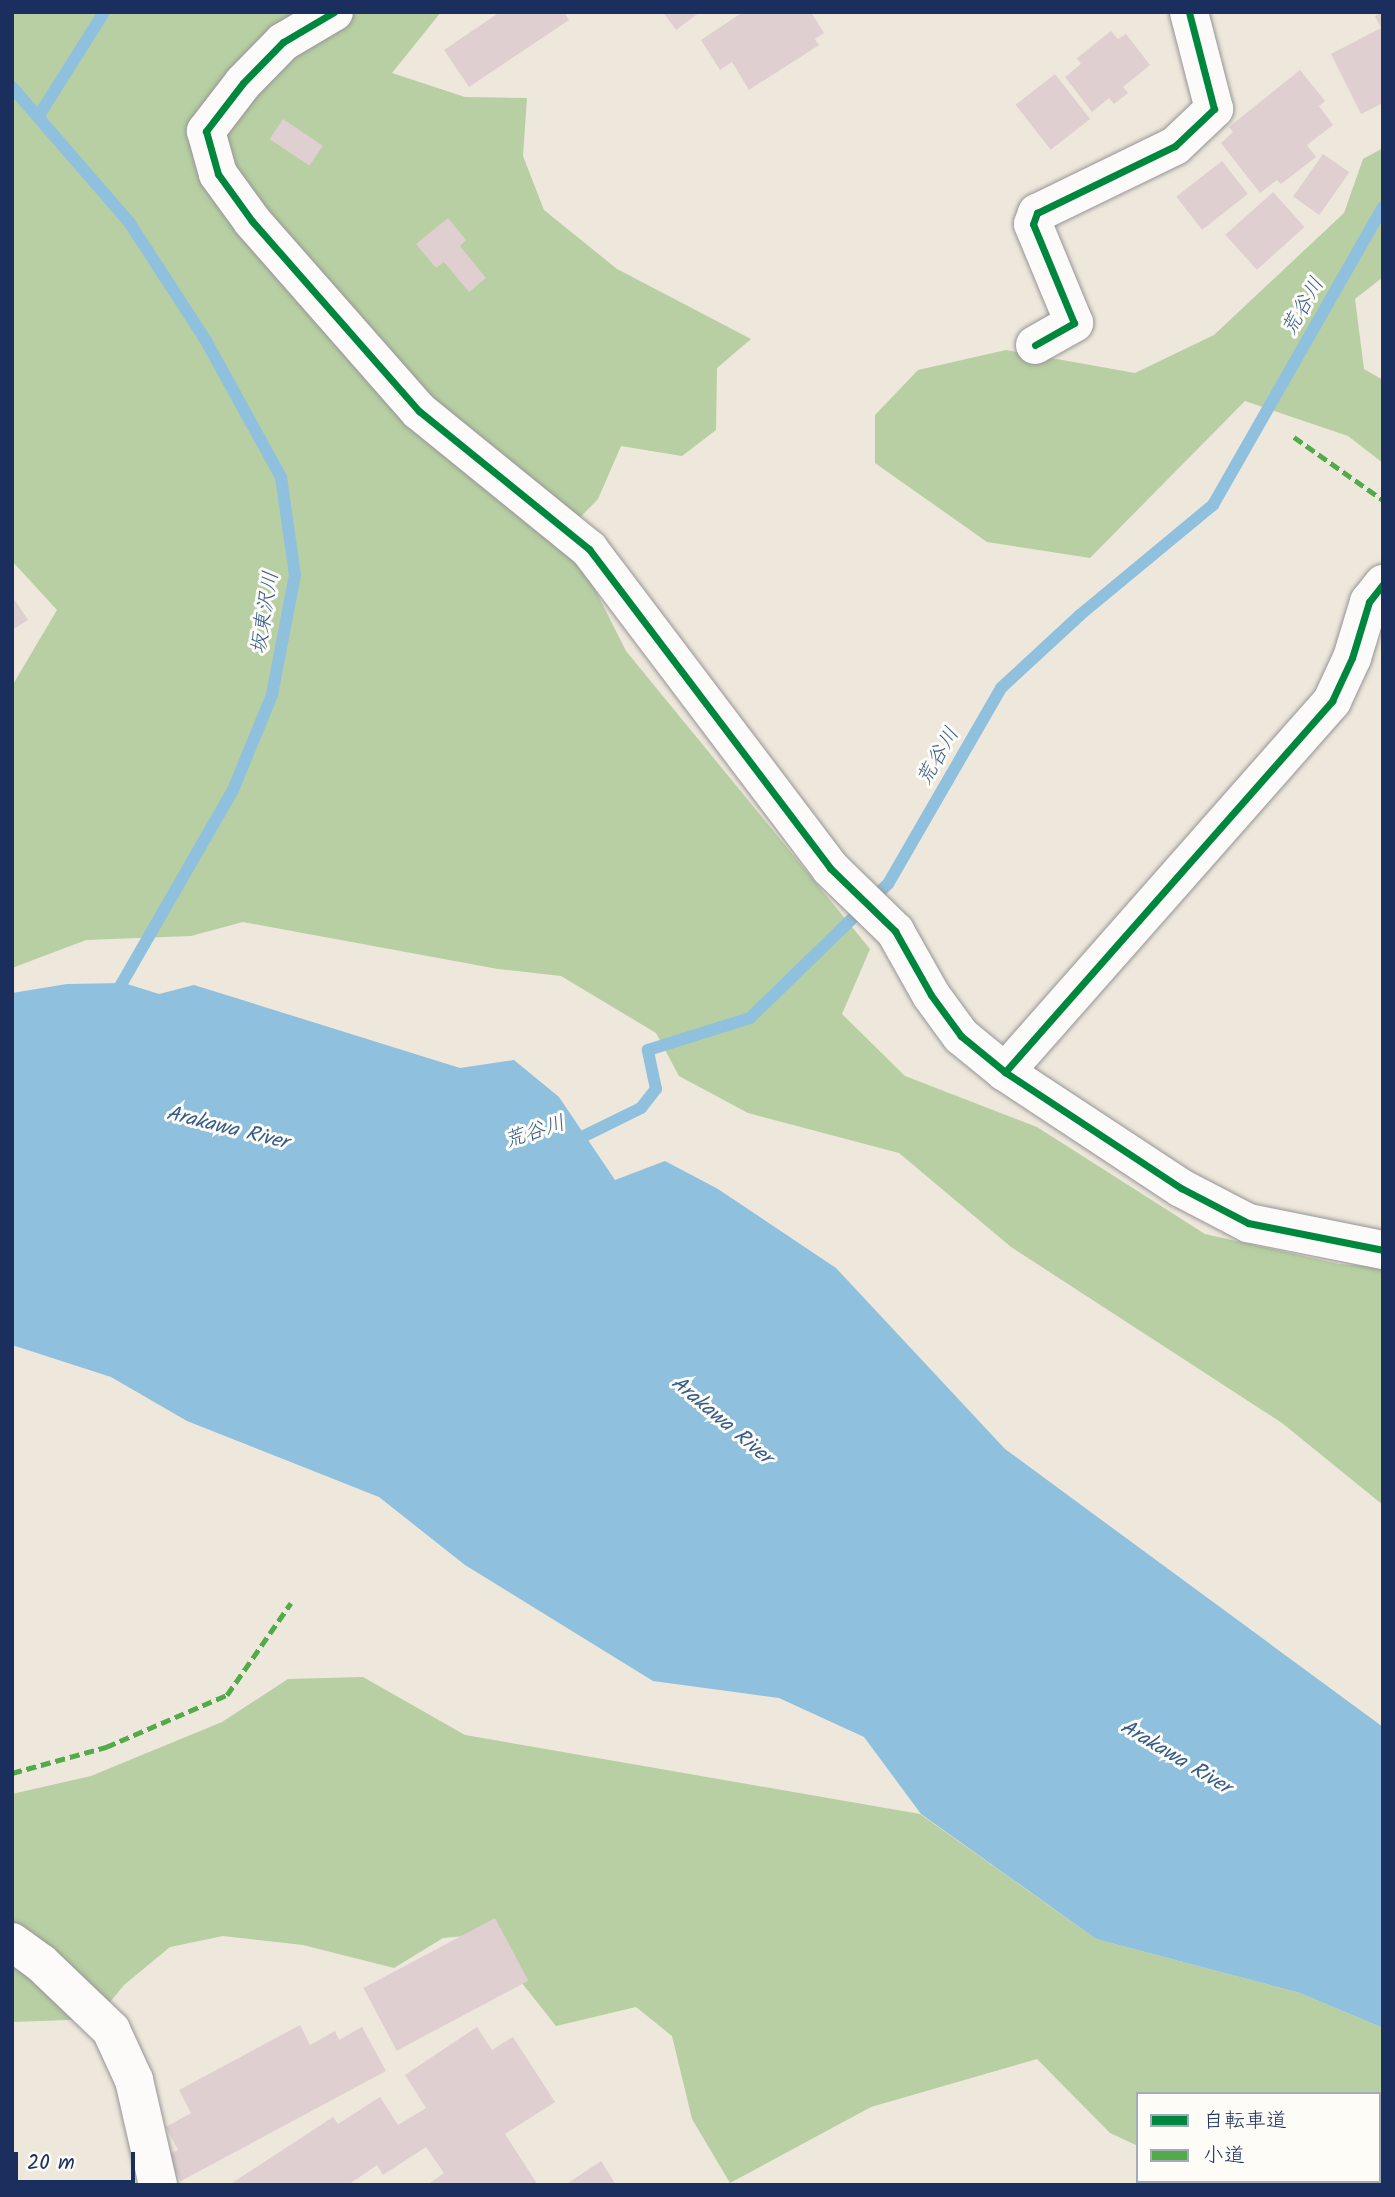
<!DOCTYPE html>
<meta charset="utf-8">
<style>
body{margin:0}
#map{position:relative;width:1395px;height:2197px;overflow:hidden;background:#eee7db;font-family:Kalam,"Klee One",sans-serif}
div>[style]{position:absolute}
.forest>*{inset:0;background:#b7cfa2}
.water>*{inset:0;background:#8fc0dd}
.stream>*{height:12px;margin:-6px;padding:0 6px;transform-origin:6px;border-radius:6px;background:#8fc0dd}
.building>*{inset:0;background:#dfcfd0;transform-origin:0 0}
.roads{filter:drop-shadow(0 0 2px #959597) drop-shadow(0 0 2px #959597)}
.minor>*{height:38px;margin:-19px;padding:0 19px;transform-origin:19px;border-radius:19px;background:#fcfbfa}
.quiet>*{height:5px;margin-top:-2.5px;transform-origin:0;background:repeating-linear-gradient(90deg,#52ab49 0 10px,transparent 0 15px)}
.cycleway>*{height:7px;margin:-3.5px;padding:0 3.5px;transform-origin:3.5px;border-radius:3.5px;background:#00873e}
span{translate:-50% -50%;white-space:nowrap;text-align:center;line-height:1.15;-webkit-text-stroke:6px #fdfcf7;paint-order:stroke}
.water-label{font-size:21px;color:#355c8b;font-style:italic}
.frame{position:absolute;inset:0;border:14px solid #1b2f5e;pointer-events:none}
.legend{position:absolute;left:1136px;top:2092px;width:245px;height:91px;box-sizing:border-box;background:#fdfcf7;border:2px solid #a3aaba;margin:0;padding:9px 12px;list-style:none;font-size:21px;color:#1b2f5e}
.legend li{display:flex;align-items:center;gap:14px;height:35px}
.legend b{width:35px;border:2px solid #a3aaba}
.scale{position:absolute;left:14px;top:2152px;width:121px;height:32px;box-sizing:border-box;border:4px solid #1b2f5e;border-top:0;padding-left:9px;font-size:21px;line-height:24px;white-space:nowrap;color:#1b2f5e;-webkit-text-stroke:5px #fdfcf7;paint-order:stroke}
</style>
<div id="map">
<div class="forest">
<i style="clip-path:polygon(12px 12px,441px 12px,392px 73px,465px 97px,527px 98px,523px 156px,544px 210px,617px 269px,751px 339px,717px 368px,716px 430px,682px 456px,621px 446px,598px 499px,566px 532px,626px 651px,870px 949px,842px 1014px,905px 1076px,1037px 1127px,1205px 1234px,1339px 1264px,1383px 1267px,1383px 1505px,1282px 1423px,1011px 1247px,899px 1153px,748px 1113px,679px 1076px,656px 1033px,561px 976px,498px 969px,243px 922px,191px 936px,86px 940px,12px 968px,12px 686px,57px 610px,12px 561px)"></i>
<i style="clip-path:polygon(1383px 148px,1383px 277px,1355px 299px,1364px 369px,1383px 380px,1383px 463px,1348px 436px,1245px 401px,1090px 558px,987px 542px,875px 463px,875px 415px,918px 370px,1006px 350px,1135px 373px,1214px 335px,1344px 213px,1363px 159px)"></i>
<i style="clip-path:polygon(363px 1677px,465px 1735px,920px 1814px,1096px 1939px,1300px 1993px,1383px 2028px,1383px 2185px,1291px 2181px,1379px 2181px,1379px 2094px,1138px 2094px,1138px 2146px,1110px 2133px,1037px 2059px,871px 2107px,730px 2183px,692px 2119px,672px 2036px,636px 2007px,556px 2026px,514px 1973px,496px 1933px,443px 1938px,394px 1968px,303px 1945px,223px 1936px,170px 1947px,124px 1985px,96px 2019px,12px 2022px,12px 1794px,91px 1776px,222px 1722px,288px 1679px)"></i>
</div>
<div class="water">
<i style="clip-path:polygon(124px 983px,159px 994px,194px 985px,460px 1068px,514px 1060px,559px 1097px,615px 1180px,665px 1161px,718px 1189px,836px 1268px,1005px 1449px,1383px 1727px,1383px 2028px,1300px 1993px,1096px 1939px,921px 1814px,864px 1737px,779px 1698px,653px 1681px,465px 1565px,379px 1497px,187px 1421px,111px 1377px,12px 1345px,12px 993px,67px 984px)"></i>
</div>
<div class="stream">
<i style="left:12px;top:87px;width:179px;rotate:49.1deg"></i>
<i style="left:129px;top:222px;width:140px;rotate:57deg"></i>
<i style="left:205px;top:339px;width:158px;rotate:61.2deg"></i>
<i style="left:281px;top:477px;width:99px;rotate:81.9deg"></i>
<i style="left:295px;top:575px;width:122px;rotate:100.9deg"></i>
<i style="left:272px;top:695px;width:103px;rotate:112.3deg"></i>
<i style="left:233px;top:790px;width:237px;rotate:119.9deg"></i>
<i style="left:38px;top:117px;width:124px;rotate:-57.8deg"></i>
<i style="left:574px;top:1141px;width:75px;rotate:-26.2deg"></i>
<i style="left:641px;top:1108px;width:24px;rotate:-52deg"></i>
<i style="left:656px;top:1089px;width:40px;rotate:-102deg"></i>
<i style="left:648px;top:1050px;width:107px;rotate:-17.4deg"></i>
<i style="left:750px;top:1018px;width:192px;rotate:-44.2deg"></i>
<i style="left:888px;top:884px;width:226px;rotate:-60deg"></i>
<i style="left:1001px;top:688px;width:108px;rotate:-42.7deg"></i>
<i style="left:1080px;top:615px;width:173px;rotate:-39.6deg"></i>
<i style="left:1213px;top:505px;width:343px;rotate:-60.3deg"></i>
</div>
<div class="building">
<i style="clip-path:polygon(500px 12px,564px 12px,569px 20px,469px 87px,444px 50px)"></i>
<i style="clip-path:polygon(663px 12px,700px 12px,676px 30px)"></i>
<i style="clip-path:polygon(743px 12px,811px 12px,824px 33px,815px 39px,819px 45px,749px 90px,732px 62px,720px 70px,701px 40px)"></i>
<i style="clip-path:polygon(1382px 12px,1383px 103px,1361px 114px,1331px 54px,1381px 28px,1375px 16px)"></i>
<i style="clip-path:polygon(1111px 31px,1118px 39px,1126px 34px,1150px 65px,1123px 87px,1128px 93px,1114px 104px,1109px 98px,1092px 112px,1065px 77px,1081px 64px,1077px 58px)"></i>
<i style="clip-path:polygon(1300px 70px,1325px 101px,1319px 106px,1333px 125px,1307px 145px,1316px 157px,1281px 184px,1277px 180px,1260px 193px,1221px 143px,1233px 132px,1229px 127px)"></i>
<i style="left:1055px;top:74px;width:57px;height:50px;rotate:52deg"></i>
<i style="left:283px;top:119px;width:48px;height:24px;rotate:34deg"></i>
<i style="left:1323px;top:154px;width:32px;height:52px;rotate:35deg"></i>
<i style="left:1222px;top:161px;width:42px;height:58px;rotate:52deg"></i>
<i style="left:1273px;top:192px;width:47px;height:64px;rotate:48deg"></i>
<i style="clip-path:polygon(448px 218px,466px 240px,460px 246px,486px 278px,469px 292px,444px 262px,436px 268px,416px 244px)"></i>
<i style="clip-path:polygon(12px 596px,28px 620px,12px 630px)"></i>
<i style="left:495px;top:1918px;width:71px;height:149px;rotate:62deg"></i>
<i style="clip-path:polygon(300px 2025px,310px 2045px,335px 2031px,339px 2040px,362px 2027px,386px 2071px,181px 2181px,167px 2155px,178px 2150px,166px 2127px,191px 2113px,179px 2090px)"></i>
<i style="clip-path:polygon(477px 2027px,492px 2050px,513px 2037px,555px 2102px,505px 2134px,538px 2185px,427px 2185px,444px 2173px,426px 2147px,383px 2175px,377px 2165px,348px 2185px,229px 2185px,333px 2117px,338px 2124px,380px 2097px,398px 2125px,426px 2108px,405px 2075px)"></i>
<i style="clip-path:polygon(601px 2161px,616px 2185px,565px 2185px)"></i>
</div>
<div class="roads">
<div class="minor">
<i style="left:334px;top:12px;width:59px;rotate:149.5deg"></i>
<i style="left:283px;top:42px;width:57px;rotate:134.3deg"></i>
<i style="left:243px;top:83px;width:61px;rotate:127.6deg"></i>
<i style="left:206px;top:131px;width:45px;rotate:74.4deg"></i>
<i style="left:218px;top:174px;width:58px;rotate:54.1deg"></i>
<i style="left:252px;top:221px;width:253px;rotate:48.7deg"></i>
<i style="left:419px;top:411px;width:219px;rotate:39.1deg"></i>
<i style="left:589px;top:549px;width:400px;rotate:52.9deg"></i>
<i style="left:830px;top:868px;width:91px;rotate:44.1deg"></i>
<i style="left:895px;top:931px;width:73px;rotate:60.6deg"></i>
<i style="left:931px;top:995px;width:51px;rotate:53.8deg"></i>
<i style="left:961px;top:1036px;width:57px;rotate:39.3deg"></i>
<i style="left:1005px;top:1072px;width:211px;rotate:33.4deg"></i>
<i style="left:1181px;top:1188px;width:76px;rotate:27.6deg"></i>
<i style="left:1248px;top:1223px;width:138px;rotate:11.3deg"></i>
<i style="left:1035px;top:345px;width:45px;rotate:-29.4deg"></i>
<i style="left:1074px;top:323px;width:107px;rotate:-112.5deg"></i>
<i style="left:1033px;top:224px;width:12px;rotate:-70deg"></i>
<i style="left:1037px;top:213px;width:153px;rotate:-25.9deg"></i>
<i style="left:1175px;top:146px;width:54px;rotate:-43.5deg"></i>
<i style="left:1214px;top:109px;width:100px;rotate:-104.5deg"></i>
<i style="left:1005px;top:1072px;width:495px;rotate:-48.6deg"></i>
<i style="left:1332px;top:701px;width:47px;rotate:-65.1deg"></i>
<i style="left:1352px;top:658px;width:59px;rotate:-73.1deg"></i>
<i style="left:1369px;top:602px;width:23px;rotate:-52deg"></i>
<i style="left:12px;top:1942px;width:36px;rotate:36deg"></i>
<i style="left:41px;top:1963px;width:97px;rotate:43.7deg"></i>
<i style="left:111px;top:2030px;width:55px;rotate:65.3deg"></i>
<i style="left:134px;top:2080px;width:108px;rotate:77.1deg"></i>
</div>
</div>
<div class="quiet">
<i style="left:1294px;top:437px;width:109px;rotate:35.3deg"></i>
<i style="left:12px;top:1773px;width:98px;rotate:-15.5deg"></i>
<i style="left:106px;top:1747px;width:132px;rotate:-23.3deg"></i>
<i style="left:227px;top:1695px;width:112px;rotate:-55.2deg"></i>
</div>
<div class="cycleway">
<i style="left:334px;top:12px;width:59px;rotate:149.5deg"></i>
<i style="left:283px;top:42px;width:57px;rotate:134.3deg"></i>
<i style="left:243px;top:83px;width:61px;rotate:127.6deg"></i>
<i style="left:206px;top:131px;width:45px;rotate:74.4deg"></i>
<i style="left:218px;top:174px;width:58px;rotate:54.1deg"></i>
<i style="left:252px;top:221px;width:253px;rotate:48.7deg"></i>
<i style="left:419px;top:411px;width:219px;rotate:39.1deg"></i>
<i style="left:589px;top:549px;width:400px;rotate:52.9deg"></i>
<i style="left:830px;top:868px;width:91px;rotate:44.1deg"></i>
<i style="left:895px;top:931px;width:73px;rotate:60.6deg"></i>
<i style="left:931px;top:995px;width:51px;rotate:53.8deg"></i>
<i style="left:961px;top:1036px;width:57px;rotate:39.3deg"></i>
<i style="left:1005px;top:1072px;width:211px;rotate:33.4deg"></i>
<i style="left:1181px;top:1188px;width:76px;rotate:27.6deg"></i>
<i style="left:1248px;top:1223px;width:138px;rotate:11.3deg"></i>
<i style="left:1035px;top:345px;width:45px;rotate:-29.4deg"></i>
<i style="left:1074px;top:323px;width:107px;rotate:-112.5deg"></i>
<i style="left:1033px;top:224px;width:12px;rotate:-70deg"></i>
<i style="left:1037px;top:213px;width:153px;rotate:-25.9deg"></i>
<i style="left:1175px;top:146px;width:54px;rotate:-43.5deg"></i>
<i style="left:1214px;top:109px;width:100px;rotate:-104.5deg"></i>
<i style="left:1005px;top:1072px;width:495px;rotate:-48.6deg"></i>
<i style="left:1332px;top:701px;width:47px;rotate:-65.1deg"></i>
<i style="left:1352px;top:658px;width:59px;rotate:-73.1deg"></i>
<i style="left:1369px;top:602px;width:23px;rotate:-52deg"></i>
</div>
<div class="water-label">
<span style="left:1304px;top:307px;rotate:-60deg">荒谷川</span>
<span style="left:266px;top:613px;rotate:-81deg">坂東沢川</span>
<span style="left:939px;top:757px;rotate:-60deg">荒谷川</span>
<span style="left:227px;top:1129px;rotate:14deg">Arakawa River</span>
<span style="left:535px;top:1133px;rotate:-18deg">荒谷川</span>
<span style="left:721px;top:1421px;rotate:40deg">Arakawa River</span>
<span style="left:1175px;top:1758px;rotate:31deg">Arakawa River</span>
</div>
<div class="frame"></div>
<ul class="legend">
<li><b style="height:9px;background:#00873e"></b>自転車道</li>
<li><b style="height:9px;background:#52ab49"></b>小道</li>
</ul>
<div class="scale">20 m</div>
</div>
